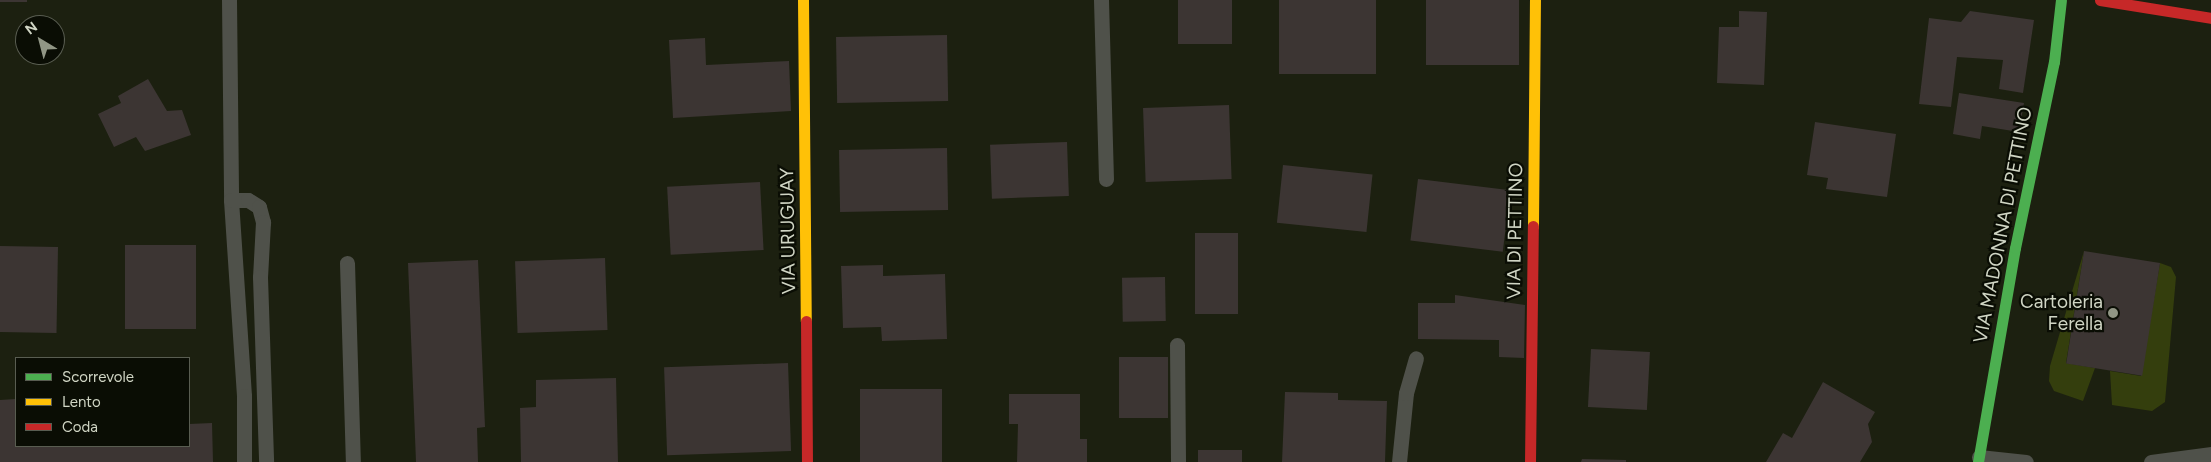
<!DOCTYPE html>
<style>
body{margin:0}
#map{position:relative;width:2211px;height:462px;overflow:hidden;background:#1c2010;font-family:Figtree,sans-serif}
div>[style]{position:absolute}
.green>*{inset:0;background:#343e0d}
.building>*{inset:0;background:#3c3533;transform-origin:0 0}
.lane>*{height:15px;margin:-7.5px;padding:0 7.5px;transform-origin:7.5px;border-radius:7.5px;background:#4f514a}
.fast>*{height:11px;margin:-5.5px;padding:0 5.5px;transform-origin:5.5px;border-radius:5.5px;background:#4caf50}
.slow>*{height:11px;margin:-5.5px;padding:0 5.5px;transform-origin:5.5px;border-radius:5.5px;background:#ffc107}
.jam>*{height:11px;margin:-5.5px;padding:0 5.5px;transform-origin:5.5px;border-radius:5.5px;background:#c62828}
.dots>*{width:14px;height:14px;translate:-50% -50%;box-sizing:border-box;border:2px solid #0a0d04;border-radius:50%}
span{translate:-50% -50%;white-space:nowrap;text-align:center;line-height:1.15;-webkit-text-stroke:4.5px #0a0d04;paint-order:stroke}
.street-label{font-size:19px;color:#d0d5c4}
.poi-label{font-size:19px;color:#d0d5c4}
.right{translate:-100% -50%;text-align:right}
.legend{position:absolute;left:15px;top:357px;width:175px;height:90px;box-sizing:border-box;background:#0a0d04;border:1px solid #595d51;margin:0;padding:6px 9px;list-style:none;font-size:15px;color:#d0d5c4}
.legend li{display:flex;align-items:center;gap:10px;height:25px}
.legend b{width:25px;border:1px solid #595d51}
.north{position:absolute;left:15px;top:15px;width:50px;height:50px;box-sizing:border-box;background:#0a0d04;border:1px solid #595d51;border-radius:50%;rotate:323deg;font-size:14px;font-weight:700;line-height:20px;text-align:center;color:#d0d5c4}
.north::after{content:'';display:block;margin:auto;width:18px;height:22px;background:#919685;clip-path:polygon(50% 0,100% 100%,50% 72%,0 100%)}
</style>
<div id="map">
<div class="green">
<i style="clip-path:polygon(2084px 251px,2066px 363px,2095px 368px,2083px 401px,2054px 391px,2049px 381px,2050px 366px)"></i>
<i style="clip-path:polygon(2160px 263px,2171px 267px,2176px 277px,2165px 402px,2152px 411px,2112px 405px,2110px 371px,2141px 376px)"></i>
</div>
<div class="building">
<i style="left:0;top:0;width:27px;height:2px"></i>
<i style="left:1178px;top:0;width:54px;height:44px"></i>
<i style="left:1279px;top:0;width:97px;height:74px"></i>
<i style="left:1426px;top:0;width:93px;height:65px"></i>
<i style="clip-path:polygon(1739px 11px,1767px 12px,1764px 85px,1717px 83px,1719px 27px,1739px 27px)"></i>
<i style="clip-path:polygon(1970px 11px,2034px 20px,2023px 93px,1999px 89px,2003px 60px,1957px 57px,1951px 107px,1919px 104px,1929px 18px,1961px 22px)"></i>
<i style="left:947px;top:35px;width:66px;height:111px;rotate:89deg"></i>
<i style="clip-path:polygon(705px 38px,706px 65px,789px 61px,791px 111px,673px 118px,669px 40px)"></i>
<i style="clip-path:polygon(148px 79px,167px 111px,182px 110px,191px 135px,145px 151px,136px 137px,114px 147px,98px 114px,121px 103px,118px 96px)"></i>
<i style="clip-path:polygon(1959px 93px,2024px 103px,2019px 132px,1982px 126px,1980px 139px,1953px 134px)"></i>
<i style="left:1229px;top:105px;width:74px;height:86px;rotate:88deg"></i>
<i style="clip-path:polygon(1815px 122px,1896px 134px,1887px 197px,1826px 189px,1828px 178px,1807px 175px)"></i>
<i style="left:1067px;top:142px;width:54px;height:77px;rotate:88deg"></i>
<i style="left:947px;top:148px;width:62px;height:108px;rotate:89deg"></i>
<i style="left:1283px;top:165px;width:90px;height:58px;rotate:6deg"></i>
<i style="left:1418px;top:179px;width:93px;height:62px;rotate:7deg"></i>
<i style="left:760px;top:182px;width:68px;height:93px;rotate:87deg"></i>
<i style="left:1195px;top:233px;width:43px;height:81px"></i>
<i style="left:125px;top:245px;width:71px;height:84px"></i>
<i style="left:0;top:246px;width:58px;height:86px;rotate:1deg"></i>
<i style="left:2084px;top:251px;width:77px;height:114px;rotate:9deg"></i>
<i style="left:605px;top:258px;width:72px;height:90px;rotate:88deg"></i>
<i style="clip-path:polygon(478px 260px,485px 427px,477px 428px,478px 462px,416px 462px,408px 263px)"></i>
<i style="clip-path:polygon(883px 265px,883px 276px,945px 274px,947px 339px,882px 341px,881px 327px,843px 328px,841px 266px)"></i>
<i style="left:1165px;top:277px;width:44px;height:43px;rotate:89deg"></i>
<i style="clip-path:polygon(1455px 295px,1525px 305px,1524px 358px,1499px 357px,1499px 340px,1418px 339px,1418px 303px,1455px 303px)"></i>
<i style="left:1591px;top:349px;width:59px;height:58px;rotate:3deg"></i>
<i style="left:1119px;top:357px;width:49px;height:61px"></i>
<i style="left:788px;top:363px;width:88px;height:124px;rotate:88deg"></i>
<i style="clip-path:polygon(616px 378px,618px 462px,521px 462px,520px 408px,536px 407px,536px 380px)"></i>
<i style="clip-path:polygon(1823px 382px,1875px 412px,1868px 424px,1872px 442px,1860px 462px,1766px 462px,1783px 433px,1792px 438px)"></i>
<i style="left:860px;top:389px;width:82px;height:73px"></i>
<i style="clip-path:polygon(1285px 392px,1338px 393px,1338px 400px,1387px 401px,1385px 462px,1282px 462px)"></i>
<i style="clip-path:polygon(1009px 394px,1080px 394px,1080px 439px,1087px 439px,1087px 462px,1017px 462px,1018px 424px,1009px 424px)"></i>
<i style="clip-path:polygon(16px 399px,16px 446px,189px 446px,189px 424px,212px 423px,213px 462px,0 462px,0 400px)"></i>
<i style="left:1242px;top:450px;width:12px;height:44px;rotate:90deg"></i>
<i style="clip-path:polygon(1582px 459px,1626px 460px,1626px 462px,1581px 462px)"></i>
</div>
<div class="lane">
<i style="left:229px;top:0;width:200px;rotate:89.4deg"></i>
<i style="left:231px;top:200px;width:196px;rotate:86.2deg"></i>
<i style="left:244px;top:396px;width:66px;rotate:90deg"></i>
<i style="left:1101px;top:0;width:179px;rotate:88.4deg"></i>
<i style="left:231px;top:200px;width:17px"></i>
<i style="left:248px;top:200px;width:13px;rotate:32deg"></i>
<i style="left:259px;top:207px;width:16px;rotate:75deg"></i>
<i style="left:263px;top:222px;width:55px;rotate:93.1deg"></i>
<i style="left:260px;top:277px;width:185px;rotate:88.1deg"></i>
<i style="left:347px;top:263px;width:199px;rotate:88.3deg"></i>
<i style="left:1177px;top:345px;width:117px;rotate:89.5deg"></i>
<i style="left:1979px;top:457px;width:47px;rotate:6.1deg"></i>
<i style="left:1399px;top:462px;width:69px;rotate:-84.2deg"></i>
<i style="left:1406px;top:393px;width:36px;rotate:-74deg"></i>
<i style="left:2151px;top:462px;width:61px;rotate:-7.6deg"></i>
</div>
<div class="fast">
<i style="left:1978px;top:462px;width:217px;rotate:-80.2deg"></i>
<i style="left:2015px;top:248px;width:190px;rotate:-78.2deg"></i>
<i style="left:2054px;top:62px;width:62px;rotate:-83.6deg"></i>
</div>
<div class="slow">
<i style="left:803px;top:0;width:321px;rotate:89.5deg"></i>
<i style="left:1533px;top:226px;width:226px;rotate:-89.5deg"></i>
</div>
<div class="jam">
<i style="left:2100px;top:0;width:112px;rotate:9.2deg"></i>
<i style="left:806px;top:321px;width:141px;rotate:89.6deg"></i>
<i style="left:1530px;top:462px;width:236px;rotate:-89.3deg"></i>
</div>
<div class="dots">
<i style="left:2113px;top:313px;background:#919685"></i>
</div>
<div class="street-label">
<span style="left:2003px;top:225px;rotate:-79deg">VIA MADONNA DI PETTINO</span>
<span style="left:788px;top:231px;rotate:-91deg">VIA URUGUAY</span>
<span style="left:1515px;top:231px;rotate:-89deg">VIA DI PETTINO</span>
</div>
<div class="poi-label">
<span class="right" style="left:2103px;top:313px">Cartoleria<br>Ferella</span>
</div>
<ul class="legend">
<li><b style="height:6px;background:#4caf50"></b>Scorrevole</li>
<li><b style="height:6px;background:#ffc107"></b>Lento</li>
<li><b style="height:6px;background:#c62828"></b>Coda</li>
</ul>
<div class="north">N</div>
</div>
